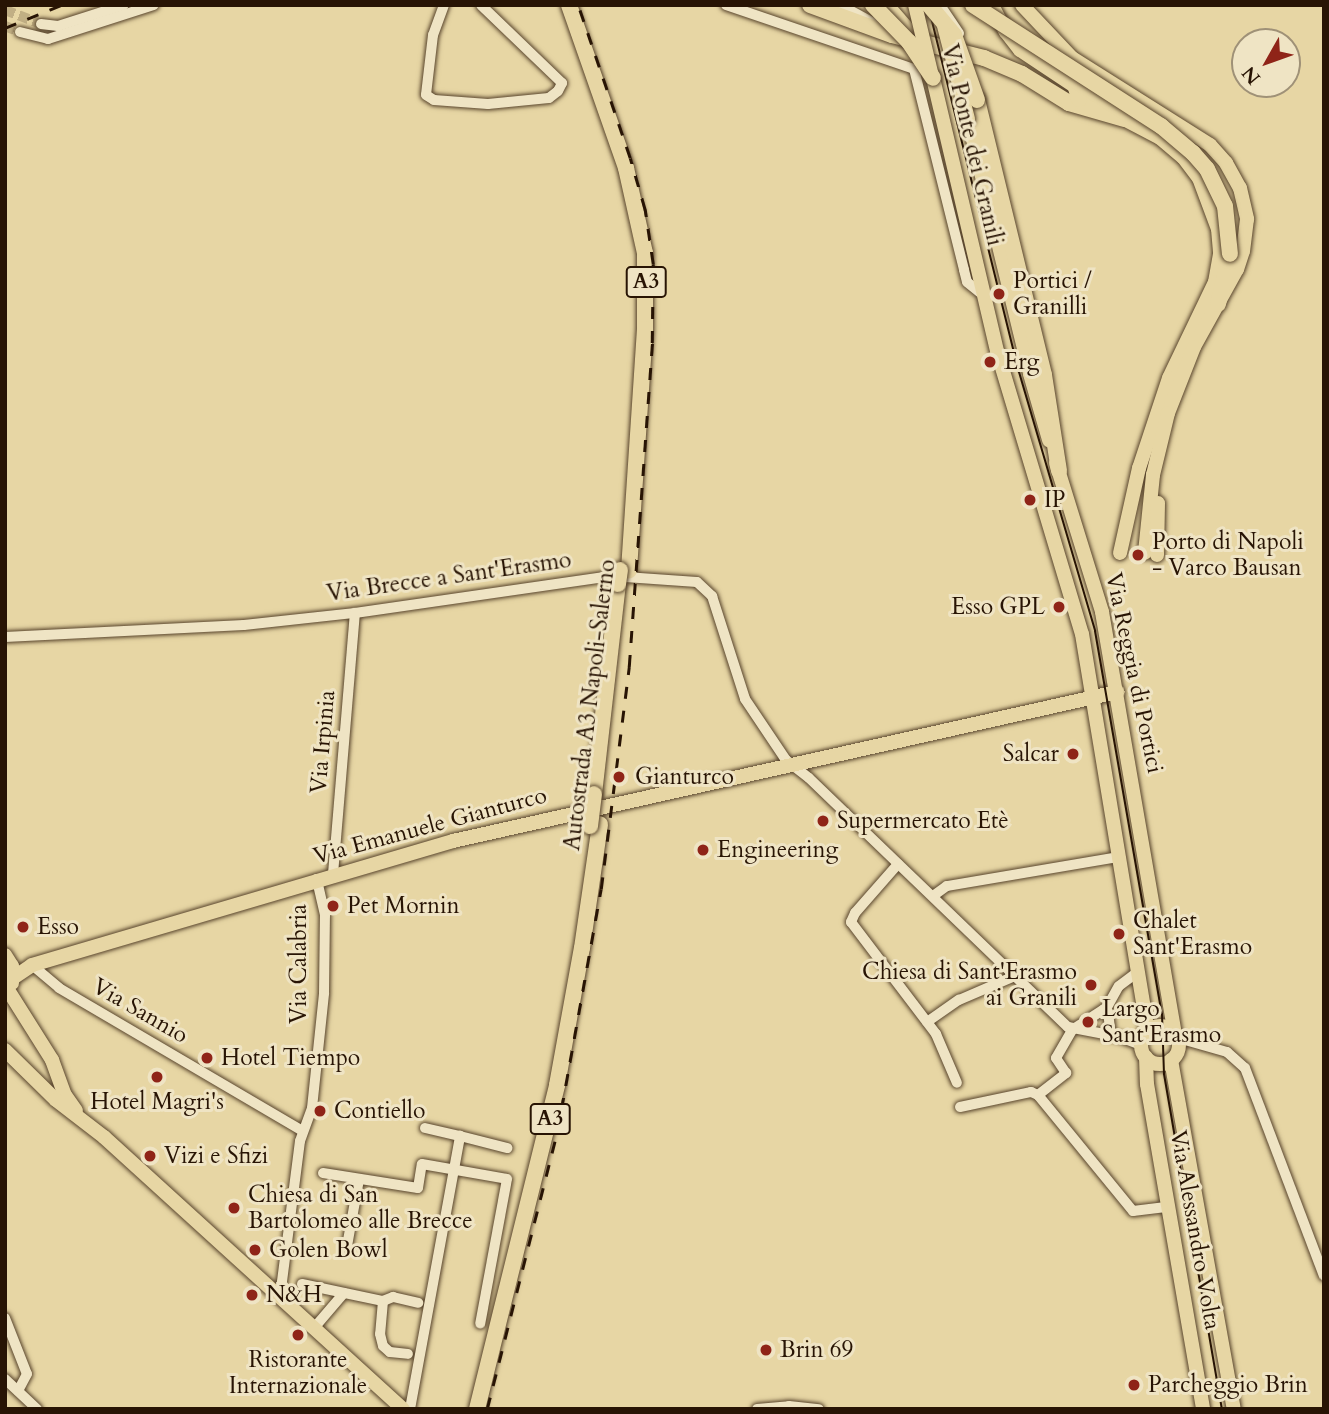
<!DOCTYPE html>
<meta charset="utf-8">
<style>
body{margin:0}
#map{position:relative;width:1329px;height:1414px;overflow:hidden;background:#e7d6a4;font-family:Cardo,serif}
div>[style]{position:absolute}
.minor-tunnel>*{height:10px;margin-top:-5px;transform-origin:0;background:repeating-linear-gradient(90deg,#c1af84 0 10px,transparent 0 15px)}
.roads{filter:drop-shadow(0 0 2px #58442c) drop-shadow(0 0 2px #58442c)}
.minor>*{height:10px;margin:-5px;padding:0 5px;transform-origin:5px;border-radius:5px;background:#efe4c4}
.major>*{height:14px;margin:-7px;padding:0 7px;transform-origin:7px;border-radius:7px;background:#e7d6a4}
.major>.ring{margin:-7px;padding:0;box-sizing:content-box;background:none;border:14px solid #e7d6a4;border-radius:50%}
.highway>*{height:16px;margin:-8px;padding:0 8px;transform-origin:8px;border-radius:8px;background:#e7d6a4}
.tram>*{height:2px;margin:-1px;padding:0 1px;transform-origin:1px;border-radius:1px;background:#281404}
.rail>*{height:2.5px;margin-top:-1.25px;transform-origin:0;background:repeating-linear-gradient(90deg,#281404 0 12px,transparent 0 24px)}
.bridges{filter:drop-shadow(0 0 2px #58442c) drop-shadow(0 0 2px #58442c)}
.minor-bridge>*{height:10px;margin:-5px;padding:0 5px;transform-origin:5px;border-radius:5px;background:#efe4c4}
.major-bridge>*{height:14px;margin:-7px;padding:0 7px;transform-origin:7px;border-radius:7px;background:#e7d6a4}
.highway-bridge>*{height:16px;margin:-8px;padding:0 8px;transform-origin:8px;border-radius:8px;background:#e7d6a4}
.dots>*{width:19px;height:19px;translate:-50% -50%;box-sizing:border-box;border:4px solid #efe4c4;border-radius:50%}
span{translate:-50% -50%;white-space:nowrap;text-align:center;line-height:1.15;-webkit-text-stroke:6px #efe4c4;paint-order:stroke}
.shield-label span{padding:2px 5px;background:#efe4c4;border:2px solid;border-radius:5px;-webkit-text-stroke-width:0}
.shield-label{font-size:21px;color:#281404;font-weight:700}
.street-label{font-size:23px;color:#281404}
.poi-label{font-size:23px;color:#281404}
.left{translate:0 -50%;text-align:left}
.right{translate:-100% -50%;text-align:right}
.frame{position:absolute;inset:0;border:7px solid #281404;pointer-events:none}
.north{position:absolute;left:1231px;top:28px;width:70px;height:70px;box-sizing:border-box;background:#efe4c4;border:2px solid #9f9177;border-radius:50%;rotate:230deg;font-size:19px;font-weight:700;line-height:28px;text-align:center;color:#281404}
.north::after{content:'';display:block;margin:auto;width:24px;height:32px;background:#8f2418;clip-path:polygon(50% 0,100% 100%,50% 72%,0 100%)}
</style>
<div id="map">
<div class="minor-tunnel">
<i style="left:5px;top:10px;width:39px;rotate:21deg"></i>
<i style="left:5px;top:26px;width:16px;rotate:22deg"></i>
</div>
<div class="roads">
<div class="minor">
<i style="left:444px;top:5px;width:32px;rotate:110deg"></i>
<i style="left:433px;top:35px;width:60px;rotate:96.7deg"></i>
<i style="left:426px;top:95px;width:9px;rotate:32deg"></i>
<i style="left:434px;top:100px;width:54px;rotate:4.2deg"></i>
<i style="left:488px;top:104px;width:61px;rotate:-5.6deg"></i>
<i style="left:549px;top:98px;width:11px;rotate:-38deg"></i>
<i style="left:558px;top:91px;width:9px;rotate:-63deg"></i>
<i style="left:562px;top:83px;width:112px;rotate:-136.1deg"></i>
<i style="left:726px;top:5px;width:199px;rotate:18.8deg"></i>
<i style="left:914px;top:69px;width:207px;rotate:76deg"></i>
<i style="left:964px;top:270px;width:12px;rotate:76deg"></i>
<i style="left:967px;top:282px;width:22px;rotate:39deg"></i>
<i style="left:840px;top:5px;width:47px;rotate:28.2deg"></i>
<i style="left:41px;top:24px;width:17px;rotate:7deg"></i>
<i style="left:58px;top:26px;width:69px;rotate:-17.7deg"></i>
<i style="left:20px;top:32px;width:29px;rotate:14deg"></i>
<i style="left:48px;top:39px;width:111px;rotate:-17.8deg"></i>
<i style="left:5px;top:637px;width:239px;rotate:-2.9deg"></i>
<i style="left:244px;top:625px;width:112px;rotate:-6.2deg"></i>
<i style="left:355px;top:613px;width:259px;rotate:-8.2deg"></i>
<i style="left:611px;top:576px;width:86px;rotate:4deg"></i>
<i style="left:697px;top:582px;width:21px;rotate:43deg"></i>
<i style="left:712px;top:596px;width:108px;rotate:72.2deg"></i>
<i style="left:745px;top:699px;width:73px;rotate:56.1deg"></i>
<i style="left:786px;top:760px;width:29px;rotate:38deg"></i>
<i style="left:809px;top:778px;width:359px;rotate:43.9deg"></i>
<i style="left:1068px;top:1027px;width:53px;rotate:10.9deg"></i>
<i style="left:1120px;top:1037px;width:22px;rotate:21deg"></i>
<i style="left:898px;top:864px;width:65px;rotate:131.3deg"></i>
<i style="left:855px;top:913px;width:10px;rotate:114deg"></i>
<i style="left:851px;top:922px;width:141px;rotate:52.8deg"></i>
<i style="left:936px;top:1034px;width:53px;rotate:66.8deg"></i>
<i style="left:333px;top:874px;width:262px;rotate:-85.2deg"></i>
<i style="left:933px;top:896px;width:17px;rotate:-36deg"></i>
<i style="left:947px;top:886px;width:174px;rotate:-9.6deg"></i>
<i style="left:32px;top:965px;width:35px;rotate:40deg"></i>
<i style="left:59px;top:988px;width:283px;rotate:30.4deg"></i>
<i style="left:1106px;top:1009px;width:26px;rotate:-61deg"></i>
<i style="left:1119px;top:986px;width:25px;rotate:-37deg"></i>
<i style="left:927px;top:1022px;width:39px;rotate:-35deg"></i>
<i style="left:959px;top:1000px;width:61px;rotate:-23.2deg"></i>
<i style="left:1178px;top:1038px;width:51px;rotate:15.9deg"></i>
<i style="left:1227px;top:1052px;width:24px;rotate:42deg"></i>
<i style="left:1245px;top:1068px;width:222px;rotate:69.2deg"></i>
<i style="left:1038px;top:1095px;width:150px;rotate:50.7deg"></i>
<i style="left:1133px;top:1211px;width:35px;rotate:-7deg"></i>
<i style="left:960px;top:1107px;width:73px;rotate:-11.9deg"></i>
<i style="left:1031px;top:1092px;width:8px;rotate:23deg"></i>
<i style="left:1038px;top:1095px;width:36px;rotate:-38deg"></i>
<i style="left:1066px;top:1073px;width:18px;rotate:-124deg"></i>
<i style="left:1056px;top:1058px;width:32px;rotate:-60deg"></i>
<i style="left:1072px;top:1030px;width:38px;rotate:-33deg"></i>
<i style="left:1104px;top:1009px;width:5px;rotate:37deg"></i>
<i style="left:1108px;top:1012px;width:23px;rotate:83deg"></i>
<i style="left:425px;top:1128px;width:36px;rotate:13deg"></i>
<i style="left:323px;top:1173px;width:96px;rotate:9deg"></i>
<i style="left:418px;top:1188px;width:24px;rotate:-81deg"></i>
<i style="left:422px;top:1164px;width:86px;rotate:10deg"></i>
<i style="left:507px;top:1179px;width:147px;rotate:100.5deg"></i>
<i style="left:347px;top:1246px;width:68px;rotate:-79.8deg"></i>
<i style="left:302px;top:1284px;width:83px;rotate:11.9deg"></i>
<i style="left:383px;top:1301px;width:11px;rotate:-22deg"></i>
<i style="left:393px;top:1297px;width:26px;rotate:13deg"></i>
<i style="left:280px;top:1297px;width:157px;rotate:-82.7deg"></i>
<i style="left:300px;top:1141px;width:35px;rotate:-70deg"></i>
<i style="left:312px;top:1108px;width:116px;rotate:-84deg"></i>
<i style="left:324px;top:993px;width:78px;rotate:-89.3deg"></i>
<i style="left:325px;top:915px;width:37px;rotate:-103deg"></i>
<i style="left:383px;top:1301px;width:33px;rotate:95deg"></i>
<i style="left:380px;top:1334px;width:12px;rotate:76deg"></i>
<i style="left:383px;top:1346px;width:9px;rotate:41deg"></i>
<i style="left:390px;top:1352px;width:18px;rotate:6deg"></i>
<i style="left:5px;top:1318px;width:60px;rotate:68.6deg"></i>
<i style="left:27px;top:1374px;width:19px;rotate:118deg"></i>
<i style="left:314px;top:1328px;width:46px;rotate:-49.4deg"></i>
<i style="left:5px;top:1379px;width:44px;rotate:43.2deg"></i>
<i style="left:410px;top:1409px;width:278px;rotate:-79.6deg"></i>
<i style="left:460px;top:1136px;width:49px;rotate:14.3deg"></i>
<i style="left:757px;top:1409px;width:32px;rotate:-5deg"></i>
<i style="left:789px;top:1406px;width:30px;rotate:6deg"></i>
</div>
<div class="major">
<i style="left:887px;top:5px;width:37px;rotate:49deg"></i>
<i style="left:992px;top:5px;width:30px;rotate:63deg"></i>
<i style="left:1006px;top:32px;width:23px;rotate:52deg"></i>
<i style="left:1020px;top:50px;width:125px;rotate:33.6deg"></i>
<i style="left:1124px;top:119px;width:41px;rotate:27.8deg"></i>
<i style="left:1160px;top:138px;width:30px;rotate:40deg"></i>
<i style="left:1183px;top:157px;width:26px;rotate:53deg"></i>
<i style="left:1199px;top:178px;width:54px;rotate:69.6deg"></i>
<i style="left:1218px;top:229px;width:25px;rotate:85deg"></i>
<i style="left:1220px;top:254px;width:28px;rotate:100deg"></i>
<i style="left:1215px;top:282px;width:106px;rotate:115.6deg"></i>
<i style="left:1169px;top:378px;width:95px;rotate:108.4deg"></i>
<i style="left:1139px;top:468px;width:87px;rotate:102.6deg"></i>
<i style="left:1022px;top:5px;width:73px;rotate:46.7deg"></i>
<i style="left:1072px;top:58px;width:163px;rotate:32.2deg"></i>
<i style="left:1210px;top:145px;width:24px;rotate:48deg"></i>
<i style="left:1226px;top:163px;width:29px;rotate:61deg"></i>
<i style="left:1240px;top:188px;width:32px;rotate:77deg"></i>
<i style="left:1247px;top:219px;width:32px;rotate:97deg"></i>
<i style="left:1243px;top:251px;width:19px;rotate:108deg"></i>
<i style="left:1237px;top:269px;width:89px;rotate:118.9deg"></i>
<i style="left:1194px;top:347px;width:71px;rotate:111.5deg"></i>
<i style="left:1168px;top:413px;width:64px;rotate:103.6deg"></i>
<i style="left:1153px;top:475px;width:78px;rotate:95.9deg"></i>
<i style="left:933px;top:78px;width:280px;rotate:76.8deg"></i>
<i style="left:997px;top:351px;width:295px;rotate:73.3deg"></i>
<i style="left:1082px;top:634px;width:402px;rotate:80.6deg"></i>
<i style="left:968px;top:119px;width:262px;rotate:76.3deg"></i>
<i style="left:1030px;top:374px;width:69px;rotate:73.9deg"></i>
<i style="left:1056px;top:463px;width:156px;rotate:72.8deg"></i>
<i style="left:1102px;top:612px;width:427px;rotate:80.2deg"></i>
<i style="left:1157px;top:555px;width:52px;rotate:-88.9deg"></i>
<i style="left:5px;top:955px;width:13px;rotate:58deg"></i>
<i style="left:12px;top:966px;width:17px;rotate:90deg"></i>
<i style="left:13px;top:978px;width:23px;rotate:-34deg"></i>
<i style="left:32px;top:965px;width:439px;rotate:-16.4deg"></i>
<i style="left:453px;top:841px;width:681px;rotate:-12.65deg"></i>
<i style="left:8px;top:990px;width:83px;rotate:57.8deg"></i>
<i style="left:52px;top:1060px;width:37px;rotate:70deg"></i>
<i style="left:65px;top:1095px;width:19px;rotate:55deg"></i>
<i class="ring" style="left:1141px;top:1026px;width:24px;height:24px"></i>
<i style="left:5px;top:1050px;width:71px;rotate:44.4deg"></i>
<i style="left:56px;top:1100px;width:61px;rotate:37.6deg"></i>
<i style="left:104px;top:1137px;width:404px;rotate:42.3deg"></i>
<i style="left:1146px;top:1057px;width:27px;rotate:88deg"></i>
<i style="left:1147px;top:1084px;width:330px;rotate:80.2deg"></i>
<i style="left:1171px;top:1060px;width:355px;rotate:79.8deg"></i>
</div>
<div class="highway">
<i style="left:569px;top:5px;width:173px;rotate:70.7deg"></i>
<i style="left:626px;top:168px;width:87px;rotate:77.4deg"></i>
<i style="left:645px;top:253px;width:76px;rotate:90deg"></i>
<i style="left:645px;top:329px;width:242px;rotate:93.8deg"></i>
<i style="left:810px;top:5px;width:87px;rotate:20.1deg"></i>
<i style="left:892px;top:35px;width:95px;rotate:14deg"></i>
<i style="left:984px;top:58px;width:41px;rotate:22.8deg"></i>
<i style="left:1022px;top:74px;width:55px;rotate:31.7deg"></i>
<i style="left:1069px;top:103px;width:57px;rotate:16.2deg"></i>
<i style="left:977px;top:100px;width:283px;rotate:76.3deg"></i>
<i style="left:1044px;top:375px;width:97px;rotate:81.1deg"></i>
<i style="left:1069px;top:103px;width:11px;rotate:-22deg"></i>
<i style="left:1079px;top:99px;width:11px;rotate:-105deg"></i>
<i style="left:1218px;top:304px;width:51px;rotate:-76.5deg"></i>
<i style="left:594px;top:794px;width:211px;rotate:-83.5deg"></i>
<i style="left:477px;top:1409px;width:334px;rotate:-76.1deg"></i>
<i style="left:557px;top:1085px;width:139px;rotate:-79.7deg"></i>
<i style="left:582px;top:948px;width:125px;rotate:-81.7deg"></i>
</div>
</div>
<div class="tram">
<i style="left:928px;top:5px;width:378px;rotate:76.1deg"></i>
<i style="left:1019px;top:372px;width:270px;rotate:73.6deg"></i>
<i style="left:1095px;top:631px;width:389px;rotate:80.1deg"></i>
<i style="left:1162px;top:1014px;width:60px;rotate:88.1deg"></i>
<i style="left:1164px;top:1074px;width:340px;rotate:80.2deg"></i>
</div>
<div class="rail">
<i style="left:5px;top:28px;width:61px;rotate:-22.3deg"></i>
<i style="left:487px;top:1409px;width:285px;rotate:-75.8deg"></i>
<i style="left:557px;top:1133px;width:248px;rotate:-79.8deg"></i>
<i style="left:601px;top:889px;width:224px;rotate:-82.8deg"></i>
<i style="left:629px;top:667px;width:325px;rotate:-85.9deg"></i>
<i style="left:652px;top:343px;width:79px;rotate:-89.3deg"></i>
<i style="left:653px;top:264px;width:55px;rotate:-98.4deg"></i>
<i style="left:645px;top:210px;width:54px;rotate:-106.1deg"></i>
<i style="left:630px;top:158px;width:162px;rotate:-108.8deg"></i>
</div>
<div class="bridges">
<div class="minor-bridge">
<i style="left:940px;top:5px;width:34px;rotate:56deg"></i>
</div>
<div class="major-bridge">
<i style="left:915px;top:5px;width:69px;rotate:76.6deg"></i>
<i style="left:944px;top:26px;width:96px;rotate:75.5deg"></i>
</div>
<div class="highway-bridge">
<i style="left:873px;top:5px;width:52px;rotate:45.8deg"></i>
<i style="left:909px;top:42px;width:43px;rotate:56.3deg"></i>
<i style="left:929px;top:5px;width:39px;rotate:50deg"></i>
<i style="left:954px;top:35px;width:69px;rotate:70.5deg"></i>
<i style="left:973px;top:5px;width:224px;rotate:32.8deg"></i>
<i style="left:1161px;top:126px;width:42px;rotate:40.2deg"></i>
<i style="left:1193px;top:153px;width:21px;rotate:49deg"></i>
<i style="left:1207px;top:169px;width:41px;rotate:64.1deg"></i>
<i style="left:1225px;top:206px;width:48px;rotate:84.1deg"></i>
<i style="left:618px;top:584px;width:14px;rotate:-82deg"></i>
<i style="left:590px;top:826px;width:32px;rotate:-83deg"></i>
</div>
</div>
<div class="dots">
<i style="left:999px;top:294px;background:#8f2418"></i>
<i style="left:990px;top:362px;background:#8f2418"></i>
<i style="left:1030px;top:500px;background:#8f2418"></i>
<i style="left:1138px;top:555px;background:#8f2418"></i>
<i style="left:1059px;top:607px;background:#8f2418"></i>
<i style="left:1073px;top:754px;background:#8f2418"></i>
<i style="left:619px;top:777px;background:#8f2418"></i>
<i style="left:823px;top:821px;background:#8f2418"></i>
<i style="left:703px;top:850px;background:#8f2418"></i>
<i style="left:333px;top:906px;background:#8f2418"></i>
<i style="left:23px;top:927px;background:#8f2418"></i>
<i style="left:1119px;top:934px;background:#8f2418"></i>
<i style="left:1091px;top:985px;background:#8f2418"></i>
<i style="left:1088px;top:1022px;background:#8f2418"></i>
<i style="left:207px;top:1058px;background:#8f2418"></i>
<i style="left:157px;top:1077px;background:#8f2418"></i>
<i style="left:320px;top:1111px;background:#8f2418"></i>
<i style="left:150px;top:1156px;background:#8f2418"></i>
<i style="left:234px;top:1208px;background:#8f2418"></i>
<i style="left:255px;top:1250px;background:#8f2418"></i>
<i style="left:252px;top:1295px;background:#8f2418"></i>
<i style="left:298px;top:1335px;background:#8f2418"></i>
<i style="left:766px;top:1350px;background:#8f2418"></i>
<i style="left:1134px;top:1385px;background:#8f2418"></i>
</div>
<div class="shield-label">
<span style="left:646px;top:282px">A3</span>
<span style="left:550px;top:1119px">A3</span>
</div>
<div class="street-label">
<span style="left:972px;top:145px;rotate:77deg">Via Ponte dei Granili</span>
<span style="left:449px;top:577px;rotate:-8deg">Via Brecce a Sant'Erasmo</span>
<span style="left:1134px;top:673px;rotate:78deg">Via Reggia di Portici</span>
<span style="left:590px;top:705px;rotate:-83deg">Autostrada A3 Napoli-Salerno</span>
<span style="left:323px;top:742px;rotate:-85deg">Via Irpinia</span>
<span style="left:430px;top:826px;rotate:-15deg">Via Emanuele Gianturco</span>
<span style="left:299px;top:964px;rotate:-90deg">Via Calabria</span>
<span style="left:140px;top:1011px;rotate:30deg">Via Sannio</span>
<span style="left:1195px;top:1230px;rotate:80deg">Via Alessandro Volta</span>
</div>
<div class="poi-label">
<span class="left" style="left:1013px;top:294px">Portici /<br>Granilli</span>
<span class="left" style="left:1004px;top:362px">Erg</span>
<span class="left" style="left:1044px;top:500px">IP</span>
<span class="left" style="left:1152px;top:555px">Porto di Napoli<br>- Varco Bausan</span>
<span class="right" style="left:1045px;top:607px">Esso GPL</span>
<span class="right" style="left:1059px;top:754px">Salcar</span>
<span class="left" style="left:635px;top:777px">Gianturco</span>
<span class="left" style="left:837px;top:821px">Supermercato Etè</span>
<span class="left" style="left:717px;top:850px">Engineering</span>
<span class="left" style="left:347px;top:906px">Pet Mornin</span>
<span class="left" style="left:1133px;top:934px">Chalet<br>Sant'Erasmo</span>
<span class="left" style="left:37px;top:927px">Esso</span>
<span class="right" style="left:1077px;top:985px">Chiesa di Sant'Erasmo<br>ai Granili</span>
<span class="left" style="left:1102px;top:1022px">Largo<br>Sant'Erasmo</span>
<span class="left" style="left:221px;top:1058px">Hotel Tiempo</span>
<span style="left:157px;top:1102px">Hotel Magri's</span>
<span class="left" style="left:334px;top:1111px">Contiello</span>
<span class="left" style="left:164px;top:1156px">Vizi e Sfizi</span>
<span class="left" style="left:248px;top:1208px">Chiesa di San<br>Bartolomeo alle Brecce</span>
<span class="left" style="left:269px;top:1250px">Golen Bowl</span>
<span class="left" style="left:266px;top:1295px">N&amp;H</span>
<span class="left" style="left:780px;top:1350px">Brin 69</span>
<span style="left:298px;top:1373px">Ristorante<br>Internazionale</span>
<span class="left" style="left:1148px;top:1385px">Parcheggio Brin</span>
</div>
<div class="frame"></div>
<div class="north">N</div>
</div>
